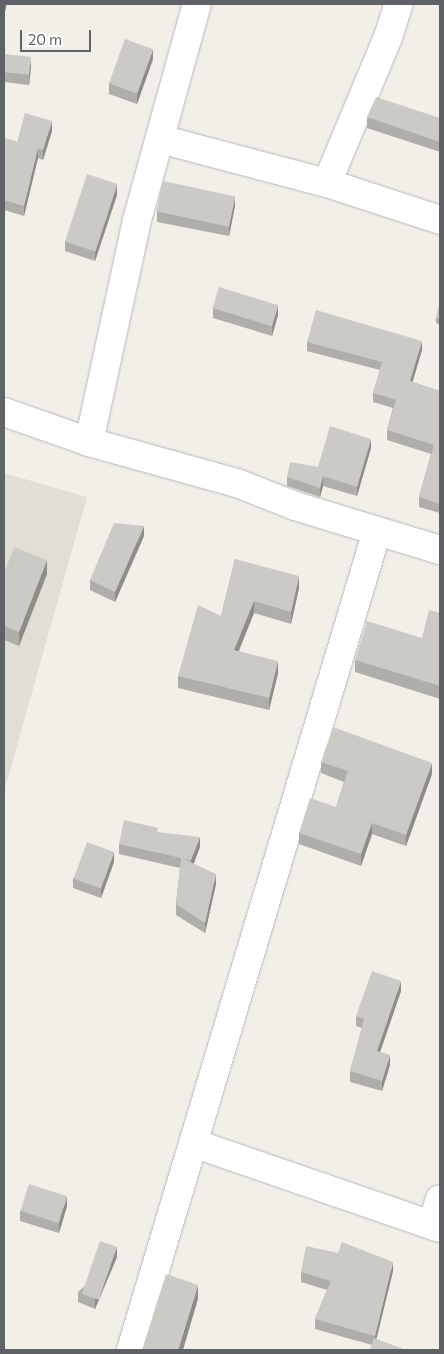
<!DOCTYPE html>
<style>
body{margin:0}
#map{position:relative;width:444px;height:1354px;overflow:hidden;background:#f1efe8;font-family:Commissioner,sans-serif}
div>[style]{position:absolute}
.education>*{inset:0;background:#e1ded6}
.roads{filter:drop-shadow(0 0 1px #b5b8bc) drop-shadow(0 0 1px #b5b8bc)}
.minor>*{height:28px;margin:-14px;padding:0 14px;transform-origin:14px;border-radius:14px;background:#fff}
.wall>*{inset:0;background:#afaea9}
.shaded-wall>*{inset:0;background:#8f8d8a}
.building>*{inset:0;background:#cccac5;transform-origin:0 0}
span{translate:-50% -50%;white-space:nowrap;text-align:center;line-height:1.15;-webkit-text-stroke:4px #fff;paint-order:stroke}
.frame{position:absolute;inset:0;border:5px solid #5f6368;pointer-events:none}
.scale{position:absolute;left:20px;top:30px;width:71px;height:22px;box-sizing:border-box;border:2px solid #5f6368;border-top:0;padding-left:6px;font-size:15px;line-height:18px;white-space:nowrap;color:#5f6368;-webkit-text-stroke:4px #fff;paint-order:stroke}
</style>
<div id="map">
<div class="education">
<i style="clip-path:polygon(4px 473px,87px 497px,4px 792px)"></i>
</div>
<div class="roads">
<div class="minor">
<i style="left:160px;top:139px;width:173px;rotate:14.8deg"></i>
<i style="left:327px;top:183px;width:119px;rotate:18.1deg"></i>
<i style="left:327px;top:183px;width:158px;rotate:-67.3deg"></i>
<i style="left:388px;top:37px;width:35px;rotate:-72deg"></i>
<i style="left:4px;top:412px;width:90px;rotate:19.4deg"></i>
<i style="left:89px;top:442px;width:154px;rotate:15.5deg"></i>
<i style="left:237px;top:483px;width:62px;rotate:21.6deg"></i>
<i style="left:295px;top:506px;width:152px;rotate:16.9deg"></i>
<i style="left:89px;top:442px;width:227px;rotate:-77.8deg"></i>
<i style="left:137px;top:220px;width:224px;rotate:-74.5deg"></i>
<i style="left:193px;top:1143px;width:261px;rotate:19deg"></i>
<i style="left:432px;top:1225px;width:27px;rotate:-73deg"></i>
<i style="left:131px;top:1350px;width:855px;rotate:-73.28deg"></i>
</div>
</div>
<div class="wall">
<i style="clip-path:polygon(4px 54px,31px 67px,29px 85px,4px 82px)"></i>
<i style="clip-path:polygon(153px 59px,137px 104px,109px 94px,109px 83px)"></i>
<i style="clip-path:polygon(367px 117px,440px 118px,440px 152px,367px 128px)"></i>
<i style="clip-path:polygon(52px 131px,43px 160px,38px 158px,24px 216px,4px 210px,4px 138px,17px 142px)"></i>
<i style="clip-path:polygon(117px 195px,95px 261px,65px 251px,65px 241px)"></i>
<i style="clip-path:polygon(235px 206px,229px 236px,157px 222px,157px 211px)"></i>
<i style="clip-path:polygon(440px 302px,440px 325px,436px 323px,436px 318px)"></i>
<i style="clip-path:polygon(213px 308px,278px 315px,272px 336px,213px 318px)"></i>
<i style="clip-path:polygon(307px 342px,422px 350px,412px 382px,440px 391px,440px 513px,419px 507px,419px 497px,431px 454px,387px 440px,387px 430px,393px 408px,373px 402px,373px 393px,380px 370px,307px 351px)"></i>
<i style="clip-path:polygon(371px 448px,357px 496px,323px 486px,320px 497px,287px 486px,287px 477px,318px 467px)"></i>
<i style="clip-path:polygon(144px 536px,115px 602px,90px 590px,90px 580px)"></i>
<i style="clip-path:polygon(235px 559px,299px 588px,291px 624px,254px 613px,239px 651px,278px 673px,269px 710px,178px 688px,178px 676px,221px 616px)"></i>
<i style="clip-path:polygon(4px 574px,47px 574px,19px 646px,4px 640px)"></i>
<i style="clip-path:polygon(440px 613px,440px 699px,355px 672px,355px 660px,422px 638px)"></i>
<i style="clip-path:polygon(321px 762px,432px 774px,406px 846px,372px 834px,361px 866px,299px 844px,299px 833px,336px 807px,344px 782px,321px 773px)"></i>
<i style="clip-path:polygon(158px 832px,200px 847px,193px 863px,216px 884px,205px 933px,176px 915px,176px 904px,180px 868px,119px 854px,119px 844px)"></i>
<i style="clip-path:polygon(114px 862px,101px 898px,73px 888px,73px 878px)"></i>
<i style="clip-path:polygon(401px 991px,380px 1052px,390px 1065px,382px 1091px,350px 1082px,350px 1071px,362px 1028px,356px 1026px,356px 1016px)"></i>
<i style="clip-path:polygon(67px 1206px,59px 1233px,20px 1221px,20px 1211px)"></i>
<i style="clip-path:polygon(117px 1257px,95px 1309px,78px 1302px,78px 1292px)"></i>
<i style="clip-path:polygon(393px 1271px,376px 1339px,372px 1345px,315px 1329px,315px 1319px,327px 1290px,301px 1282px,301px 1272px)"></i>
</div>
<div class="shaded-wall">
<i style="clip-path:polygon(4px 4px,7px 4px,4px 16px)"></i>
<i style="clip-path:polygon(153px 49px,153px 59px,137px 104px,137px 94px)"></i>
<i style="clip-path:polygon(31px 57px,31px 67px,29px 85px,29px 75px)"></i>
<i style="clip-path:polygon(52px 121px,52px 131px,43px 160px,43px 150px)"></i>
<i style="clip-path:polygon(38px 148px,38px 158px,24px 216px,24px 206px)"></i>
<i style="clip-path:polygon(117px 184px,117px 195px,95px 261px,95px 251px)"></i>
<i style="clip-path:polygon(235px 196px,235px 206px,229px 236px,229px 226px)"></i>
<i style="clip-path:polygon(278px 305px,278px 315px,272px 336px,272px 326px)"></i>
<i style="clip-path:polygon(422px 341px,422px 350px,410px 391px,410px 381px)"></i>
<i style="clip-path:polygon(371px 439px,371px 448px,357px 496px,357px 487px)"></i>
<i style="clip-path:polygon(323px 476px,323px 486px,320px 497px,320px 488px)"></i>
<i style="clip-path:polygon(144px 526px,144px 536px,115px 602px,115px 592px)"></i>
<i style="clip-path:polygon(47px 560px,47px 574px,19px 646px,19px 632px)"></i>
<i style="clip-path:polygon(299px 576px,299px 588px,291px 624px,291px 612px)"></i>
<i style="clip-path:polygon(254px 601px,254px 613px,234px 662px,234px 650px)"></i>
<i style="clip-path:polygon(278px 661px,278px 673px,269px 710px,269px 698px)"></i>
<i style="clip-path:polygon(432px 763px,432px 774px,406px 846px,406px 835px)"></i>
<i style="clip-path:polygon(372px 823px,372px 834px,361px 866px,361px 854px)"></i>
<i style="clip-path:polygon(200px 837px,200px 847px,191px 871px,191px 860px)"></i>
<i style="clip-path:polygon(114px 852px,114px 862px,101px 898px,101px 888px)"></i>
<i style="clip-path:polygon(216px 874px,216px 884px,205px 933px,205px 923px)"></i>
<i style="clip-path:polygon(401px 981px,401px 991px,377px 1061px,377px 1051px)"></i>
<i style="clip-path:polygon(390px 1055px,390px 1065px,382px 1091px,382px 1081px)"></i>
<i style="clip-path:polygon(67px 1196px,67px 1206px,59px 1233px,59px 1223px)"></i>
<i style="clip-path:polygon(117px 1247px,117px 1257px,95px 1309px,95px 1299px)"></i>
<i style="clip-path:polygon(393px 1262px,393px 1271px,375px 1345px,375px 1336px)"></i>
<i style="clip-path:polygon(198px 1285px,198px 1299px,183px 1350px,178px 1350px)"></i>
</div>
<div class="building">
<i style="left:125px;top:39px;width:30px;height:47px;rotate:20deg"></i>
<i style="left:4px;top:54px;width:27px;height:18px;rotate:6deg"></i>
<i style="clip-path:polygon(376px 97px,440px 118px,440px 142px,367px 117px)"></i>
<i style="clip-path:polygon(25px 113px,52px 121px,43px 150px,38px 148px,24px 206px,4px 200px,4px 138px,17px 142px)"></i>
<i style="left:87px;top:174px;width:32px;height:71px;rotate:18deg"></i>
<i style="left:163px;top:181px;width:74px;height:31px;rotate:12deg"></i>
<i style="left:219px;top:287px;width:62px;height:22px;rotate:17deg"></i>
<i style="clip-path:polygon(440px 302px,440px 319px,436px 318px)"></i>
<i style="clip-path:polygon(316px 310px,422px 341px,410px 381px,440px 391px,440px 504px,419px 497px,434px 445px,387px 430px,396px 400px,373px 393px,382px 362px,307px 342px)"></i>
<i style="clip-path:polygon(330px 426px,371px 439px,357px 487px,323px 476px,320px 488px,287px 477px,290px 462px,318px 467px)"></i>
<i style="clip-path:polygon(114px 523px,144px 526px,115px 592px,90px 580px)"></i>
<i style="clip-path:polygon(14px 547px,47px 560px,19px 632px,4px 626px,4px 574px)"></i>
<i style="clip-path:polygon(235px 559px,299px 576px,291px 612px,254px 601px,234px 650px,278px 661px,269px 698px,178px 676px,198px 605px,221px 616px)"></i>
<i style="clip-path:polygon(429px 610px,440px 613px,440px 686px,355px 660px,367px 621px,422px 638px)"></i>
<i style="clip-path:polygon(333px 727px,432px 763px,406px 835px,372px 823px,361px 854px,299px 833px,310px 798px,336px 807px,348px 771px,321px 762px)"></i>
<i style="clip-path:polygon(124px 820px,158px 828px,157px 832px,200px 837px,191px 860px,184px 859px,216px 874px,205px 923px,176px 904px,181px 858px,119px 844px)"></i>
<i style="left:87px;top:842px;width:29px;height:39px;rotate:20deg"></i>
<i style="clip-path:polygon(372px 971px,401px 981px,377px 1051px,390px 1055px,382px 1081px,350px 1071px,364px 1019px,356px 1016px)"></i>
<i style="left:29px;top:1184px;width:40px;height:28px;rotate:18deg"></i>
<i style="left:100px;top:1241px;width:18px;height:56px;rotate:19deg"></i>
<i style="clip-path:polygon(342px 1242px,393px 1262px,375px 1336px,315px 1319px,331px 1281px,301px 1272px,306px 1246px,338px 1253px)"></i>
<i style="clip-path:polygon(166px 1274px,198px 1285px,178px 1350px,142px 1350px)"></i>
<i style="clip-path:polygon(374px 1338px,406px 1350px,370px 1350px)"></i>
</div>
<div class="frame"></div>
<div class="scale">20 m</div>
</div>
